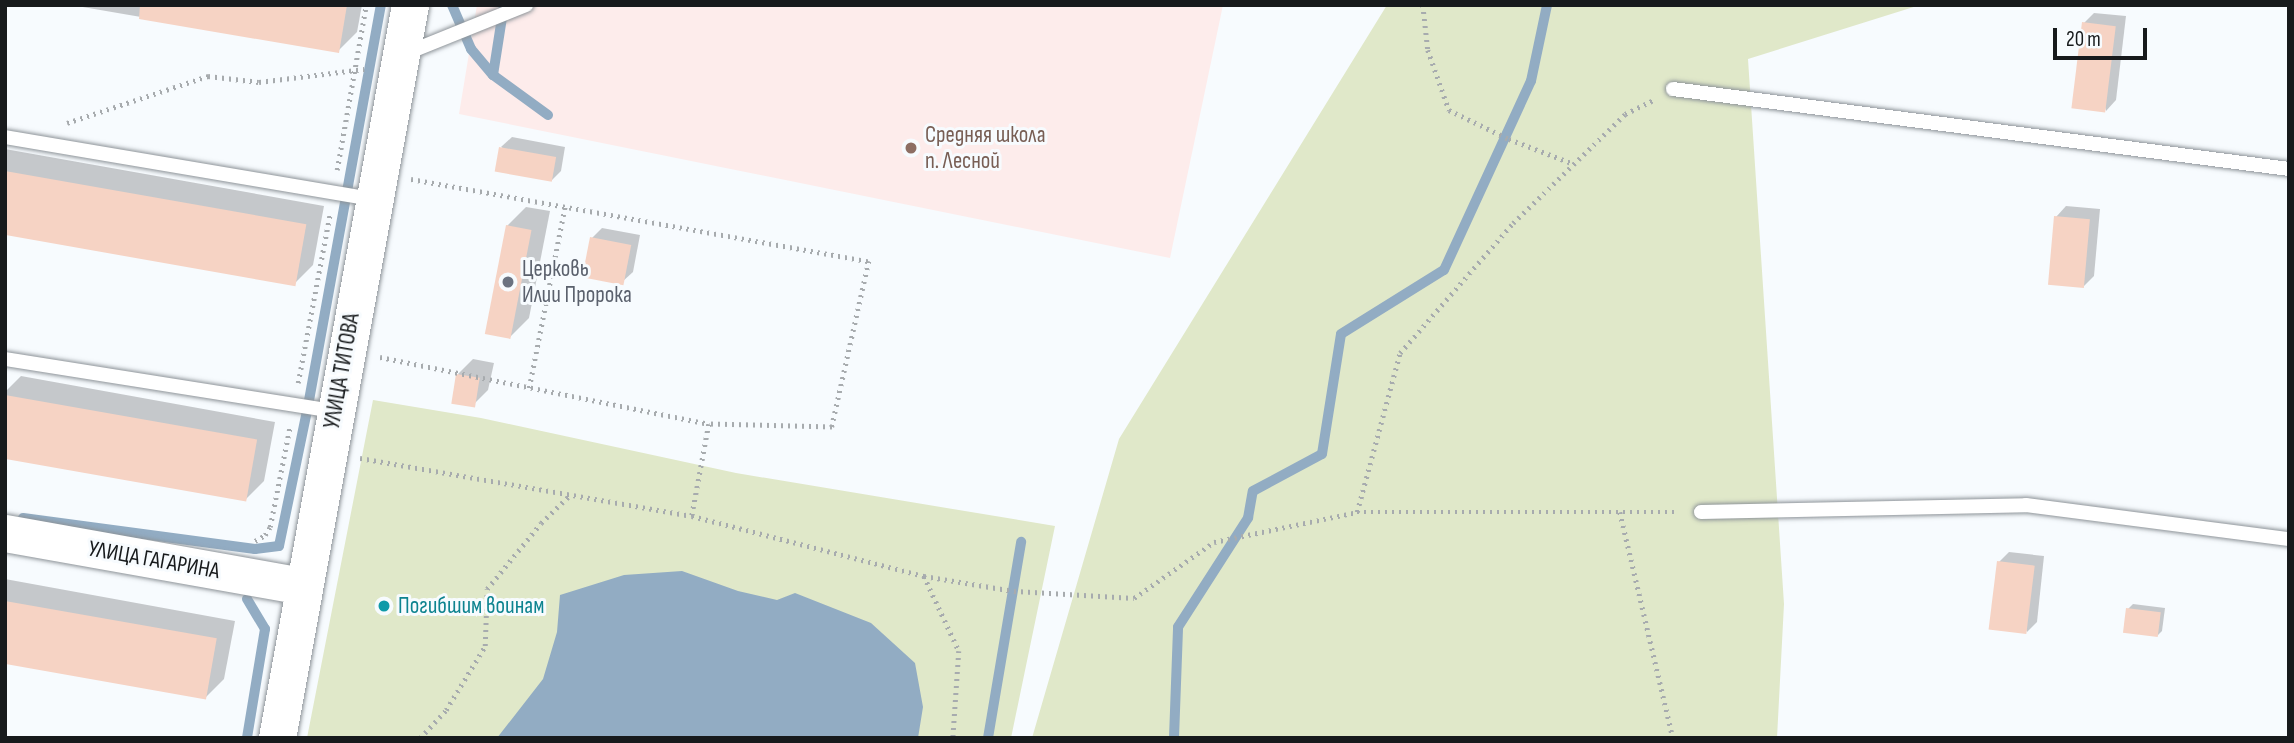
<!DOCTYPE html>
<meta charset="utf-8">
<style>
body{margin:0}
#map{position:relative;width:2294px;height:743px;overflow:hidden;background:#f7fbfe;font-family:"Sofia Sans Condensed",sans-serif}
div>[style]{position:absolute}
.education>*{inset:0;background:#fdeceb}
.green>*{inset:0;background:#e0e8c9}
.water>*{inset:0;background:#92acc3}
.shadow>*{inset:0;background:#0003}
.stream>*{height:10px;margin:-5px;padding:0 5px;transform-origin:5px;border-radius:5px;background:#92acc3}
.building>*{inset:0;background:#f6d3c4;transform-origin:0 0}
.path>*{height:4.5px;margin-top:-2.25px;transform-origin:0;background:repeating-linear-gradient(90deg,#a7abae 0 2px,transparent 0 7px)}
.roads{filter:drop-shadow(0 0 2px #8e9499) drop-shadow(0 0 2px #8e9499)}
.service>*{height:14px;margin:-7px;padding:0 7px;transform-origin:7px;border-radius:7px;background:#fff}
.tertiary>*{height:37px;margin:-18.5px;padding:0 18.5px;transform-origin:18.5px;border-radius:18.5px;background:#fff}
.dots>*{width:19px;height:19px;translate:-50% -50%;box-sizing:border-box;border:4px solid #f7fbfe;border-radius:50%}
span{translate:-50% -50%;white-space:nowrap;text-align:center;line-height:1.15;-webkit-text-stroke:6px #f7fbfe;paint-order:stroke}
.education-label{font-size:23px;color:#785e54}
.left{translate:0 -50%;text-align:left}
.worship-label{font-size:23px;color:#5b616d}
.street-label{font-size:23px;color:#171a1c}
.culture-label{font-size:23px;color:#0d838f}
.frame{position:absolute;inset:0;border:7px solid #171a1c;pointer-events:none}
.scale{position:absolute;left:2053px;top:28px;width:94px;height:32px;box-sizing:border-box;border:4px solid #171a1c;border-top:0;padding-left:9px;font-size:21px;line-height:24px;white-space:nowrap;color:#171a1c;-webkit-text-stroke:5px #f7fbfe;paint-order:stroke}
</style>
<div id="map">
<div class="education">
<i style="clip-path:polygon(477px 5px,1223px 5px,1170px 258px,459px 114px)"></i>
</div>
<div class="green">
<i style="clip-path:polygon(1387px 5px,1920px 5px,1748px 59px,1784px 604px,1777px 738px,1032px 738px,1119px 439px)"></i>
<i style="clip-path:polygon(373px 400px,481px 418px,736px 473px,1055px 526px,1011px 738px,307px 738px)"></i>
</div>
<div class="water">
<i style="clip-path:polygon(682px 571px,738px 591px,777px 600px,795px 593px,871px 623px,915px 663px,923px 707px,918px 738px,497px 738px,543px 679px,557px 632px,560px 595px,624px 575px)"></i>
</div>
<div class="shadow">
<i style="clip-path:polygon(71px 5px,362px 5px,357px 32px,338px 51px)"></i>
<i style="clip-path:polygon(2094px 13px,2126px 16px,2116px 100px,2106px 111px,2084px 23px)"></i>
<i style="clip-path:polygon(512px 137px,565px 147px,561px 171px,551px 181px,501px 147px)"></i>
<i style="clip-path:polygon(5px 149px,324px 206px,313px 265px,294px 284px,5px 232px)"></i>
<i style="clip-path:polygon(2066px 206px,2100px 209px,2094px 276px,2084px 286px,2056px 217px)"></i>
<i style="clip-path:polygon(526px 207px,550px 211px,529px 318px,510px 337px,507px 226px)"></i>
<i style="clip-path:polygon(602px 228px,640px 235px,633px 272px,622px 282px,592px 238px)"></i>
<i style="clip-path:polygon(473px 359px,494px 363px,488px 390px,473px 405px,458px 374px)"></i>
<i style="clip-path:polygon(21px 376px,275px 422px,264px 481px,245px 500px,5px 457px,5px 392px)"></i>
<i style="clip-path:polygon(2009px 552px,2044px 556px,2037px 622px,2027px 632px,1999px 562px)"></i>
<i style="clip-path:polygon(5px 579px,235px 621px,224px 679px,205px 698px,5px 661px)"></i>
<i style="clip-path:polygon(2133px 604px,2165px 608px,2162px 631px,2157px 636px,2128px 609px)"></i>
</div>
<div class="stream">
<i style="left:452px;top:5px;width:48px;rotate:66.6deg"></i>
<i style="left:471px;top:49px;width:34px;rotate:50deg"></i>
<i style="left:493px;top:75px;width:68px;rotate:36deg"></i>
<i style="left:493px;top:75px;width:71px;rotate:-81.1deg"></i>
<i style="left:23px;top:518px;width:234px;rotate:7.6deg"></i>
<i style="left:255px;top:549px;width:24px;rotate:-7deg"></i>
<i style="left:279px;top:546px;width:143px;rotate:-78.3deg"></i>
<i style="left:308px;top:406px;width:408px;rotate:-79.7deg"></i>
<i style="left:247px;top:599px;width:35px;rotate:59deg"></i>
<i style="left:265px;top:629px;width:110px;rotate:99.4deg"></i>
<i style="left:988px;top:738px;width:199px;rotate:-80.4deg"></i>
<i style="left:1174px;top:738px;width:111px;rotate:-87.9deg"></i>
<i style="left:1178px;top:627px;width:130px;rotate:-57.3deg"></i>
<i style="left:1248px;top:518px;width:27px;rotate:-80deg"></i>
<i style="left:1253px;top:491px;width:78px;rotate:-28.2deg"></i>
<i style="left:1322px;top:454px;width:121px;rotate:-81deg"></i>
<i style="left:1341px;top:334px;width:121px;rotate:-31.9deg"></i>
<i style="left:1444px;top:270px;width:208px;rotate:-65.3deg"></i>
<i style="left:1531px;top:81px;width:78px;rotate:-78.1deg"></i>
</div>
<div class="building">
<i style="clip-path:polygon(140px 5px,347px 5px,339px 53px,139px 19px)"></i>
<i style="left:2082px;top:22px;width:34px;height:87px;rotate:7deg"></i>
<i style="left:499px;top:147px;width:58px;height:25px;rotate:10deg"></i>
<i style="left:5px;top:171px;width:306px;height:63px;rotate:10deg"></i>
<i style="left:2054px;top:216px;width:36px;height:69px;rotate:5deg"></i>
<i style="left:506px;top:225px;width:26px;height:111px;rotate:11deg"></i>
<i style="left:590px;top:237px;width:42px;height:41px;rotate:11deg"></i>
<i style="left:456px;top:374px;width:24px;height:30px;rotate:9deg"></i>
<i style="left:5px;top:395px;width:256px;height:63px;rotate:10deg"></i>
<i style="left:1997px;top:561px;width:38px;height:69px;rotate:7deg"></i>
<i style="left:5px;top:601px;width:215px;height:62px;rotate:10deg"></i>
<i style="left:2126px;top:608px;width:35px;height:25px;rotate:7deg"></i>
</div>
<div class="path">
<i style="left:1423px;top:5px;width:45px;rotate:83.7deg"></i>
<i style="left:1428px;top:50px;width:64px;rotate:70.7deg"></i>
<i style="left:1449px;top:110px;width:67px;rotate:25.8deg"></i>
<i style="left:1509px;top:139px;width:70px;rotate:21deg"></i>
<i style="left:67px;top:123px;width:149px;rotate:-18.4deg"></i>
<i style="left:208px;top:76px;width:51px;rotate:6.7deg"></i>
<i style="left:259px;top:82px;width:106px;rotate:-7.1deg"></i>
<i style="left:337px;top:170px;width:168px;rotate:-80deg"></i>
<i style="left:411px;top:179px;width:465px;rotate:10.2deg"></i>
<i style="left:869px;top:261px;width:170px;rotate:102.6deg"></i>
<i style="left:832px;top:427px;width:123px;rotate:-178.6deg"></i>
<i style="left:380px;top:357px;width:336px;rotate:11.5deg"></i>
<i style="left:709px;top:424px;width:94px;rotate:100.5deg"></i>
<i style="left:298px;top:383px;width:173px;rotate:-79.3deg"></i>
<i style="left:529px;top:388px;width:186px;rotate:-78.8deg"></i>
<i style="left:360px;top:458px;width:337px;rotate:9.9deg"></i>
<i style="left:692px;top:516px;width:240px;rotate:14.5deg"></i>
<i style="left:924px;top:576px;width:83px;rotate:65deg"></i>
<i style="left:959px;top:651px;width:87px;rotate:93.9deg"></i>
<i style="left:1357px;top:512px;width:321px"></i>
<i style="left:1620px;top:512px;width:232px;rotate:76.8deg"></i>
<i style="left:255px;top:541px;width:12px;rotate:-31deg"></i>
<i style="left:265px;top:535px;width:9px;rotate:-58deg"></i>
<i style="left:270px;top:527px;width:103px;rotate:-78.8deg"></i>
<i style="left:924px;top:576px;width:91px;rotate:9.5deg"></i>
<i style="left:1014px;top:591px;width:120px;rotate:3.3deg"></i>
<i style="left:1134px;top:598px;width:98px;rotate:-35deg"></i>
<i style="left:1214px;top:542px;width:146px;rotate:-11.8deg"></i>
<i style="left:1357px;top:512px;width:165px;rotate:-74.9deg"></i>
<i style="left:1400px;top:353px;width:172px;rotate:-49deg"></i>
<i style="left:1513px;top:223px;width:156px;rotate:-44.2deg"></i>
<i style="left:1625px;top:114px;width:34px;rotate:-26deg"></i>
<i style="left:420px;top:738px;width:38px;rotate:-47deg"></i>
<i style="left:446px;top:710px;width:75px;rotate:-58.6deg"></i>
<i style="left:485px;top:646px;width:57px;rotate:-88deg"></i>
<i style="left:487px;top:589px;width:85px;rotate:-50.7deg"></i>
<i style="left:541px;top:523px;width:40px;rotate:-44deg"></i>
</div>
<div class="roads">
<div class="service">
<i style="left:402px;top:55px;width:134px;rotate:-22deg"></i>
<i style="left:1673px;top:89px;width:621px;rotate:7.4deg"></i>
<i style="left:5px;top:137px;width:373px;rotate:9.6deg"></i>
<i style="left:5px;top:359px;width:334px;rotate:9deg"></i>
<i style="left:1701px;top:512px;width:325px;rotate:-1.2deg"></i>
<i style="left:2026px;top:505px;width:265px;rotate:7.4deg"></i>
</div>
<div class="tertiary">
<i style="left:5px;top:533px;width:303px;rotate:10.1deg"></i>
<i style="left:277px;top:738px;width:745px;rotate:-79.72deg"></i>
</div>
</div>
<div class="dots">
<i style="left:911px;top:148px;background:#8d6e63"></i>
<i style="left:508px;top:282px;background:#6b7280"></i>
<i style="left:384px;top:606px;background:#0f9aa8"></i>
</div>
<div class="education-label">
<span class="left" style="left:925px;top:148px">Средняя школа<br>п. Лесной</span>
</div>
<div class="worship-label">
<span class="left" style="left:522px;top:282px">Церковь<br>Илии Пророка</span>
</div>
<div class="street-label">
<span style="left:342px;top:371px;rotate:-80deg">УЛИЦА ТИТОВА</span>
<span style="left:154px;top:560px;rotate:10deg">УЛИЦА ГАГАРИНА</span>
</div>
<div class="culture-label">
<span class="left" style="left:398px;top:606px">Погибшим воинам</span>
</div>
<div class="frame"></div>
<div class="scale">20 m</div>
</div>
